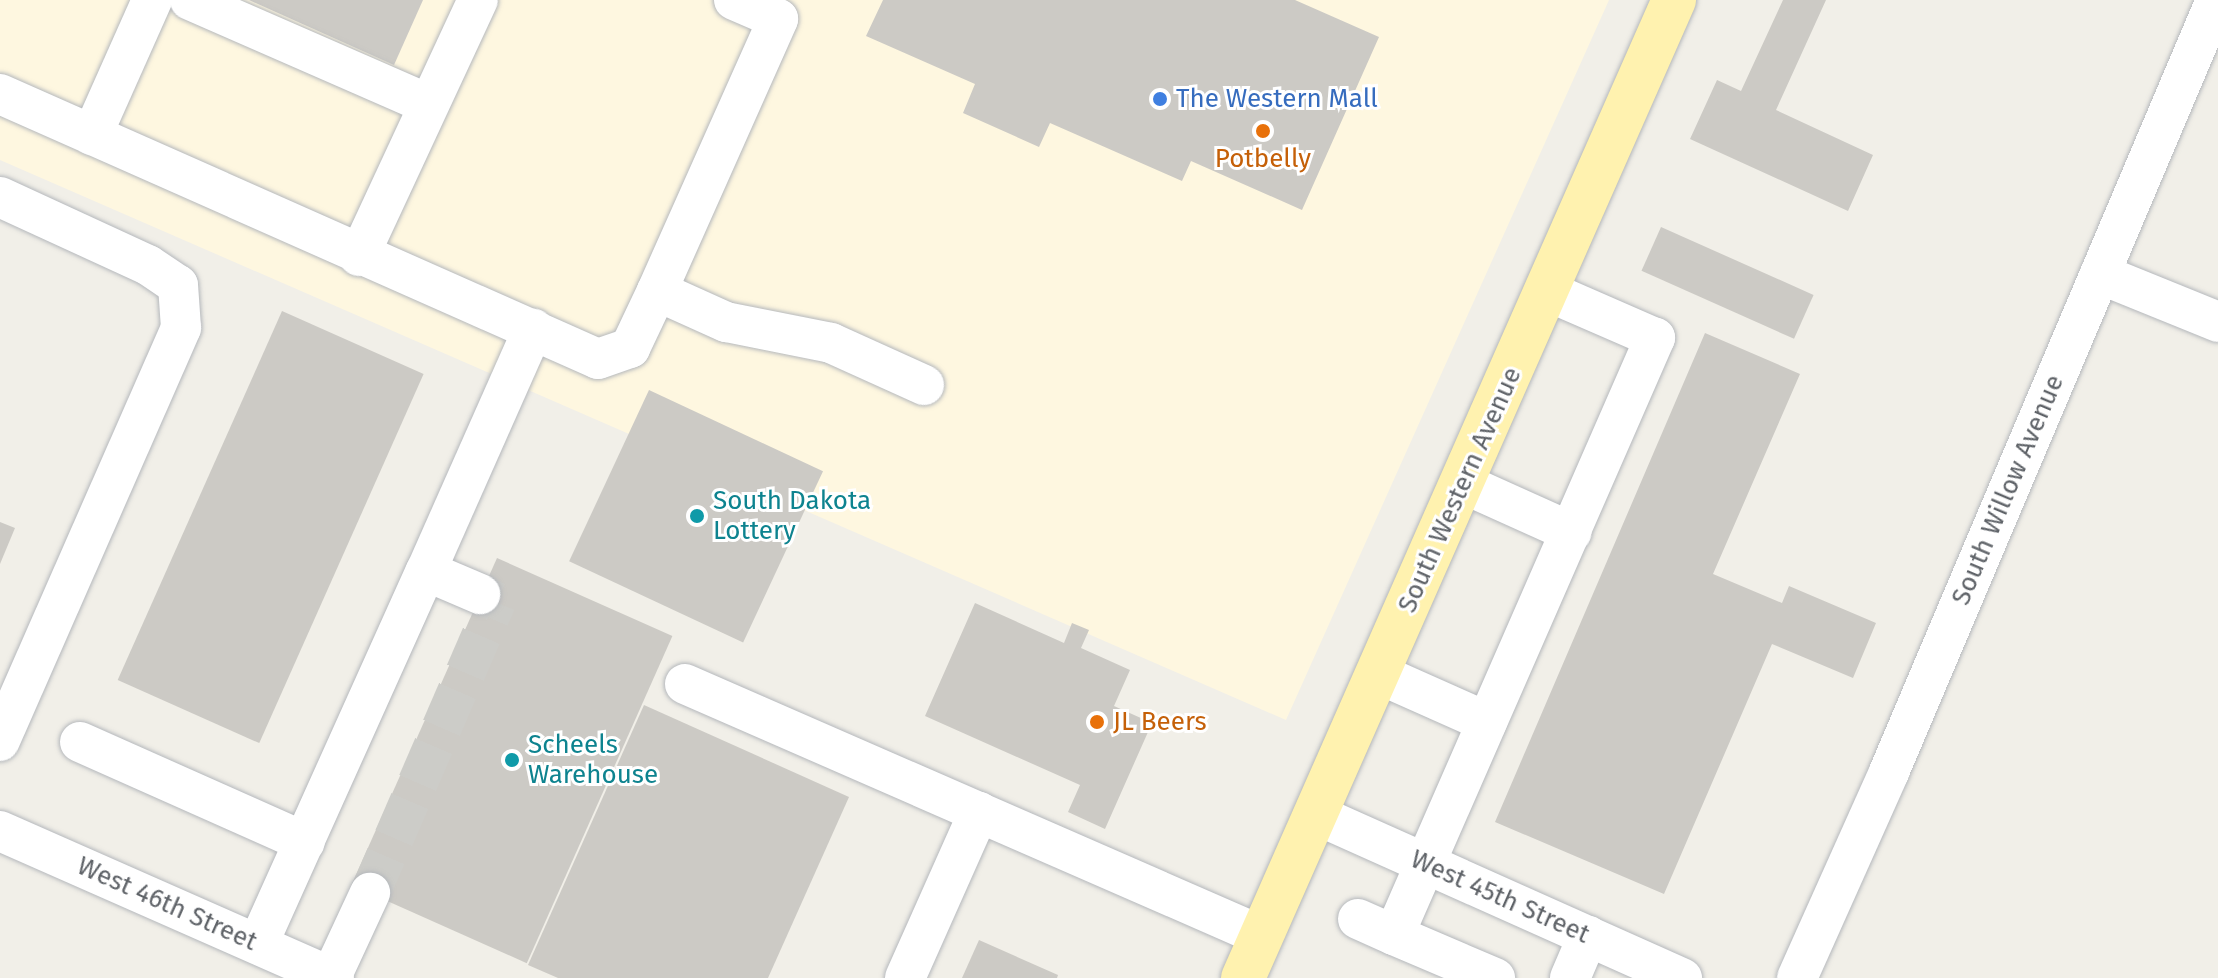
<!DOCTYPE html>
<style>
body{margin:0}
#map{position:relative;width:2218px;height:978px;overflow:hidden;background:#f1efe8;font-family:"Fira Sans",sans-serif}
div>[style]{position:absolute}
.commercial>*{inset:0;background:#fef7e0}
.building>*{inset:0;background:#cccac5;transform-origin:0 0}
.minor-tunnel>*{height:40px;margin-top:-20px;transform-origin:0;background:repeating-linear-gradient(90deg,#ccccc8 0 40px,transparent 0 60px)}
.roads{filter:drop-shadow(0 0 2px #b5b8bc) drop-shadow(0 0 2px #b5b8bc)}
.minor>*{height:40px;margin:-20px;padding:0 20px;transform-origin:20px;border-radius:20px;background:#fff}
.major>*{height:44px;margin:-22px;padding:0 22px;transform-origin:22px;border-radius:22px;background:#fff2af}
.dots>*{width:22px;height:22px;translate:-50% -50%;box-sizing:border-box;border:4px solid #fff;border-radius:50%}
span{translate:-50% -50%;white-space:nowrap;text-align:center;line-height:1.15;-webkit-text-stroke:6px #fff;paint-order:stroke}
.shop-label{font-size:26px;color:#366cbe}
.left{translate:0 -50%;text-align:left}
.food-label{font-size:26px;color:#c56008}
.street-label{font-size:26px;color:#5f6368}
.culture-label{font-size:26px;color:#0d838f}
</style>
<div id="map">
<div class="commercial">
<i style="clip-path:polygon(0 0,1609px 0,1286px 720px,0 160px)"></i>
</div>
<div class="building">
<i style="clip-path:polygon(249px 0,423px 0,394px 65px)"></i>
<i style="clip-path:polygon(883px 0,1295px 0,1379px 37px,1302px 210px,1191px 161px,1182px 181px,1050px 123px,1039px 147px,963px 113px,975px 84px,866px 36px)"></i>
<i style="clip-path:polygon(1783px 0,1826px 0,1776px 110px,1873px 155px,1848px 211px,1690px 139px,1717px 80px,1741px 91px)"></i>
<i style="left:1661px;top:227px;width:167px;height:48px;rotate:24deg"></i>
<i style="left:282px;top:311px;width:155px;height:404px;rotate:24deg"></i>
<i style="clip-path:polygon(1705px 333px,1800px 374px,1713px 574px,1782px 603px,1789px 586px,1876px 623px,1853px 678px,1772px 644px,1664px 894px,1495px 822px)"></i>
<i style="left:649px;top:390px;width:192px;height:189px;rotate:25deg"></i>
<i style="clip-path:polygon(0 522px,15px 528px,0 564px)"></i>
<i style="left:497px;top:558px;width:192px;height:358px;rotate:24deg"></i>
<i style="clip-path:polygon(975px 603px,1064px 643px,1072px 623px,1089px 630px,1081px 648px,1130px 670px,1114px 706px,1152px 723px,1105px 829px,1068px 812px,1080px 785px,925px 716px)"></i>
<i style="clip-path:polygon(644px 705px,849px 797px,768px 978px,558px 978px,528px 965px)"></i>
<i style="clip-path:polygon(979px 940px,1058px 975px,1057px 978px,962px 978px)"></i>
</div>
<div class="minor-tunnel">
<i style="left:370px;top:893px;width:317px;rotate:-66.6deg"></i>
<i style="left:496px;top:602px;width:18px;rotate:-153deg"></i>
</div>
<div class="roads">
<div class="minor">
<i style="left:190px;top:0;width:260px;rotate:23.6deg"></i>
<i style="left:0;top:94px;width:654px;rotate:23.9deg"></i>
<i style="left:598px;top:359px;width:34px;rotate:-19deg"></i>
<i style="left:630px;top:348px;width:63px;rotate:-64.7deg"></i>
<i style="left:657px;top:291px;width:76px;rotate:24.2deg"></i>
<i style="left:726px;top:322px;width:107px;rotate:11.3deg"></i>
<i style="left:831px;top:343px;width:102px;rotate:24.3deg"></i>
<i style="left:92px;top:135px;width:148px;rotate:-66deg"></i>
<i style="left:0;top:197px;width:163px;rotate:24.7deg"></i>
<i style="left:148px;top:265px;width:36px;rotate:34deg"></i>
<i style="left:178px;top:285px;width:43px;rotate:86deg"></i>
<i style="left:181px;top:328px;width:451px;rotate:113.7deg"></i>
<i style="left:359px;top:256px;width:282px;rotate:-65.1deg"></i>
<i style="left:2100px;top:274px;width:127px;rotate:22.1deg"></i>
<i style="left:657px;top:291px;width:298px;rotate:-66deg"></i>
<i style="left:778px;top:19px;width:48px;rotate:-156.6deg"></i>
<i style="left:1462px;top:483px;width:120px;rotate:24.2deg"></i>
<i style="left:426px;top:571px;width:265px;rotate:-66.1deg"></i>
<i style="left:1379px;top:674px;width:118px;rotate:24deg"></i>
<i style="left:685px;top:684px;width:630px;rotate:23.59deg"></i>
<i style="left:80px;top:742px;width:246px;rotate:24deg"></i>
<i style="left:1317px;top:815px;width:400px;rotate:24.1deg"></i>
<i style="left:0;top:831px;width:365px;rotate:23.8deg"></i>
<i style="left:1358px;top:919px;width:39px;rotate:24deg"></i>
<i style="left:1394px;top:935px;width:652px;rotate:-66.39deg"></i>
<i style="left:1655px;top:338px;width:118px;rotate:-156.5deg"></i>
<i style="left:1394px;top:935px;width:110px;rotate:23.1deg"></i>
<i style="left:258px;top:944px;width:409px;rotate:-65.8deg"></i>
<i style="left:426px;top:571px;width:59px;rotate:23.1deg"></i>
<i style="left:331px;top:977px;width:93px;rotate:-65.1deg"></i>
<i style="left:905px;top:978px;width:182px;rotate:-66deg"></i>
<i style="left:1570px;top:978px;width:46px;rotate:-66.8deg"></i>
<i style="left:1797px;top:978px;width:226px;rotate:-65.9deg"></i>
<i style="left:1889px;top:772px;width:838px;rotate:-67.04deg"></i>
</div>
<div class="major">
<i style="left:1243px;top:978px;width:1069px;rotate:-66.22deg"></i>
</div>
</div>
<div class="dots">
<i style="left:1160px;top:99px;background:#3f7fe0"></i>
<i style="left:1263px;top:131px;background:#e8710a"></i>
<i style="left:697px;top:516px;background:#0f9aa8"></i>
<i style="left:1097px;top:722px;background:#e8710a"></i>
<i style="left:512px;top:760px;background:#0f9aa8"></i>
</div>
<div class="shop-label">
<span class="left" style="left:1176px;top:99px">The Western Mall</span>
</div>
<div class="food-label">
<span style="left:1263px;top:159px">Potbelly</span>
<span class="left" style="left:1113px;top:722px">JL Beers</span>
</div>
<div class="street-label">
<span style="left:1460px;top:490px;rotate:-66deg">South Western Avenue</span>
<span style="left:2008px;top:490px;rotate:-67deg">South Willow Avenue</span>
<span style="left:1500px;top:897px;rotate:24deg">West 45th Street</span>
<span style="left:167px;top:904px;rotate:24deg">West 46th Street</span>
</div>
<div class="culture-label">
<span class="left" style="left:713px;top:516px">South Dakota<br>Lottery</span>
<span class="left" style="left:528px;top:760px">Scheels<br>Warehouse</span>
</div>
</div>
